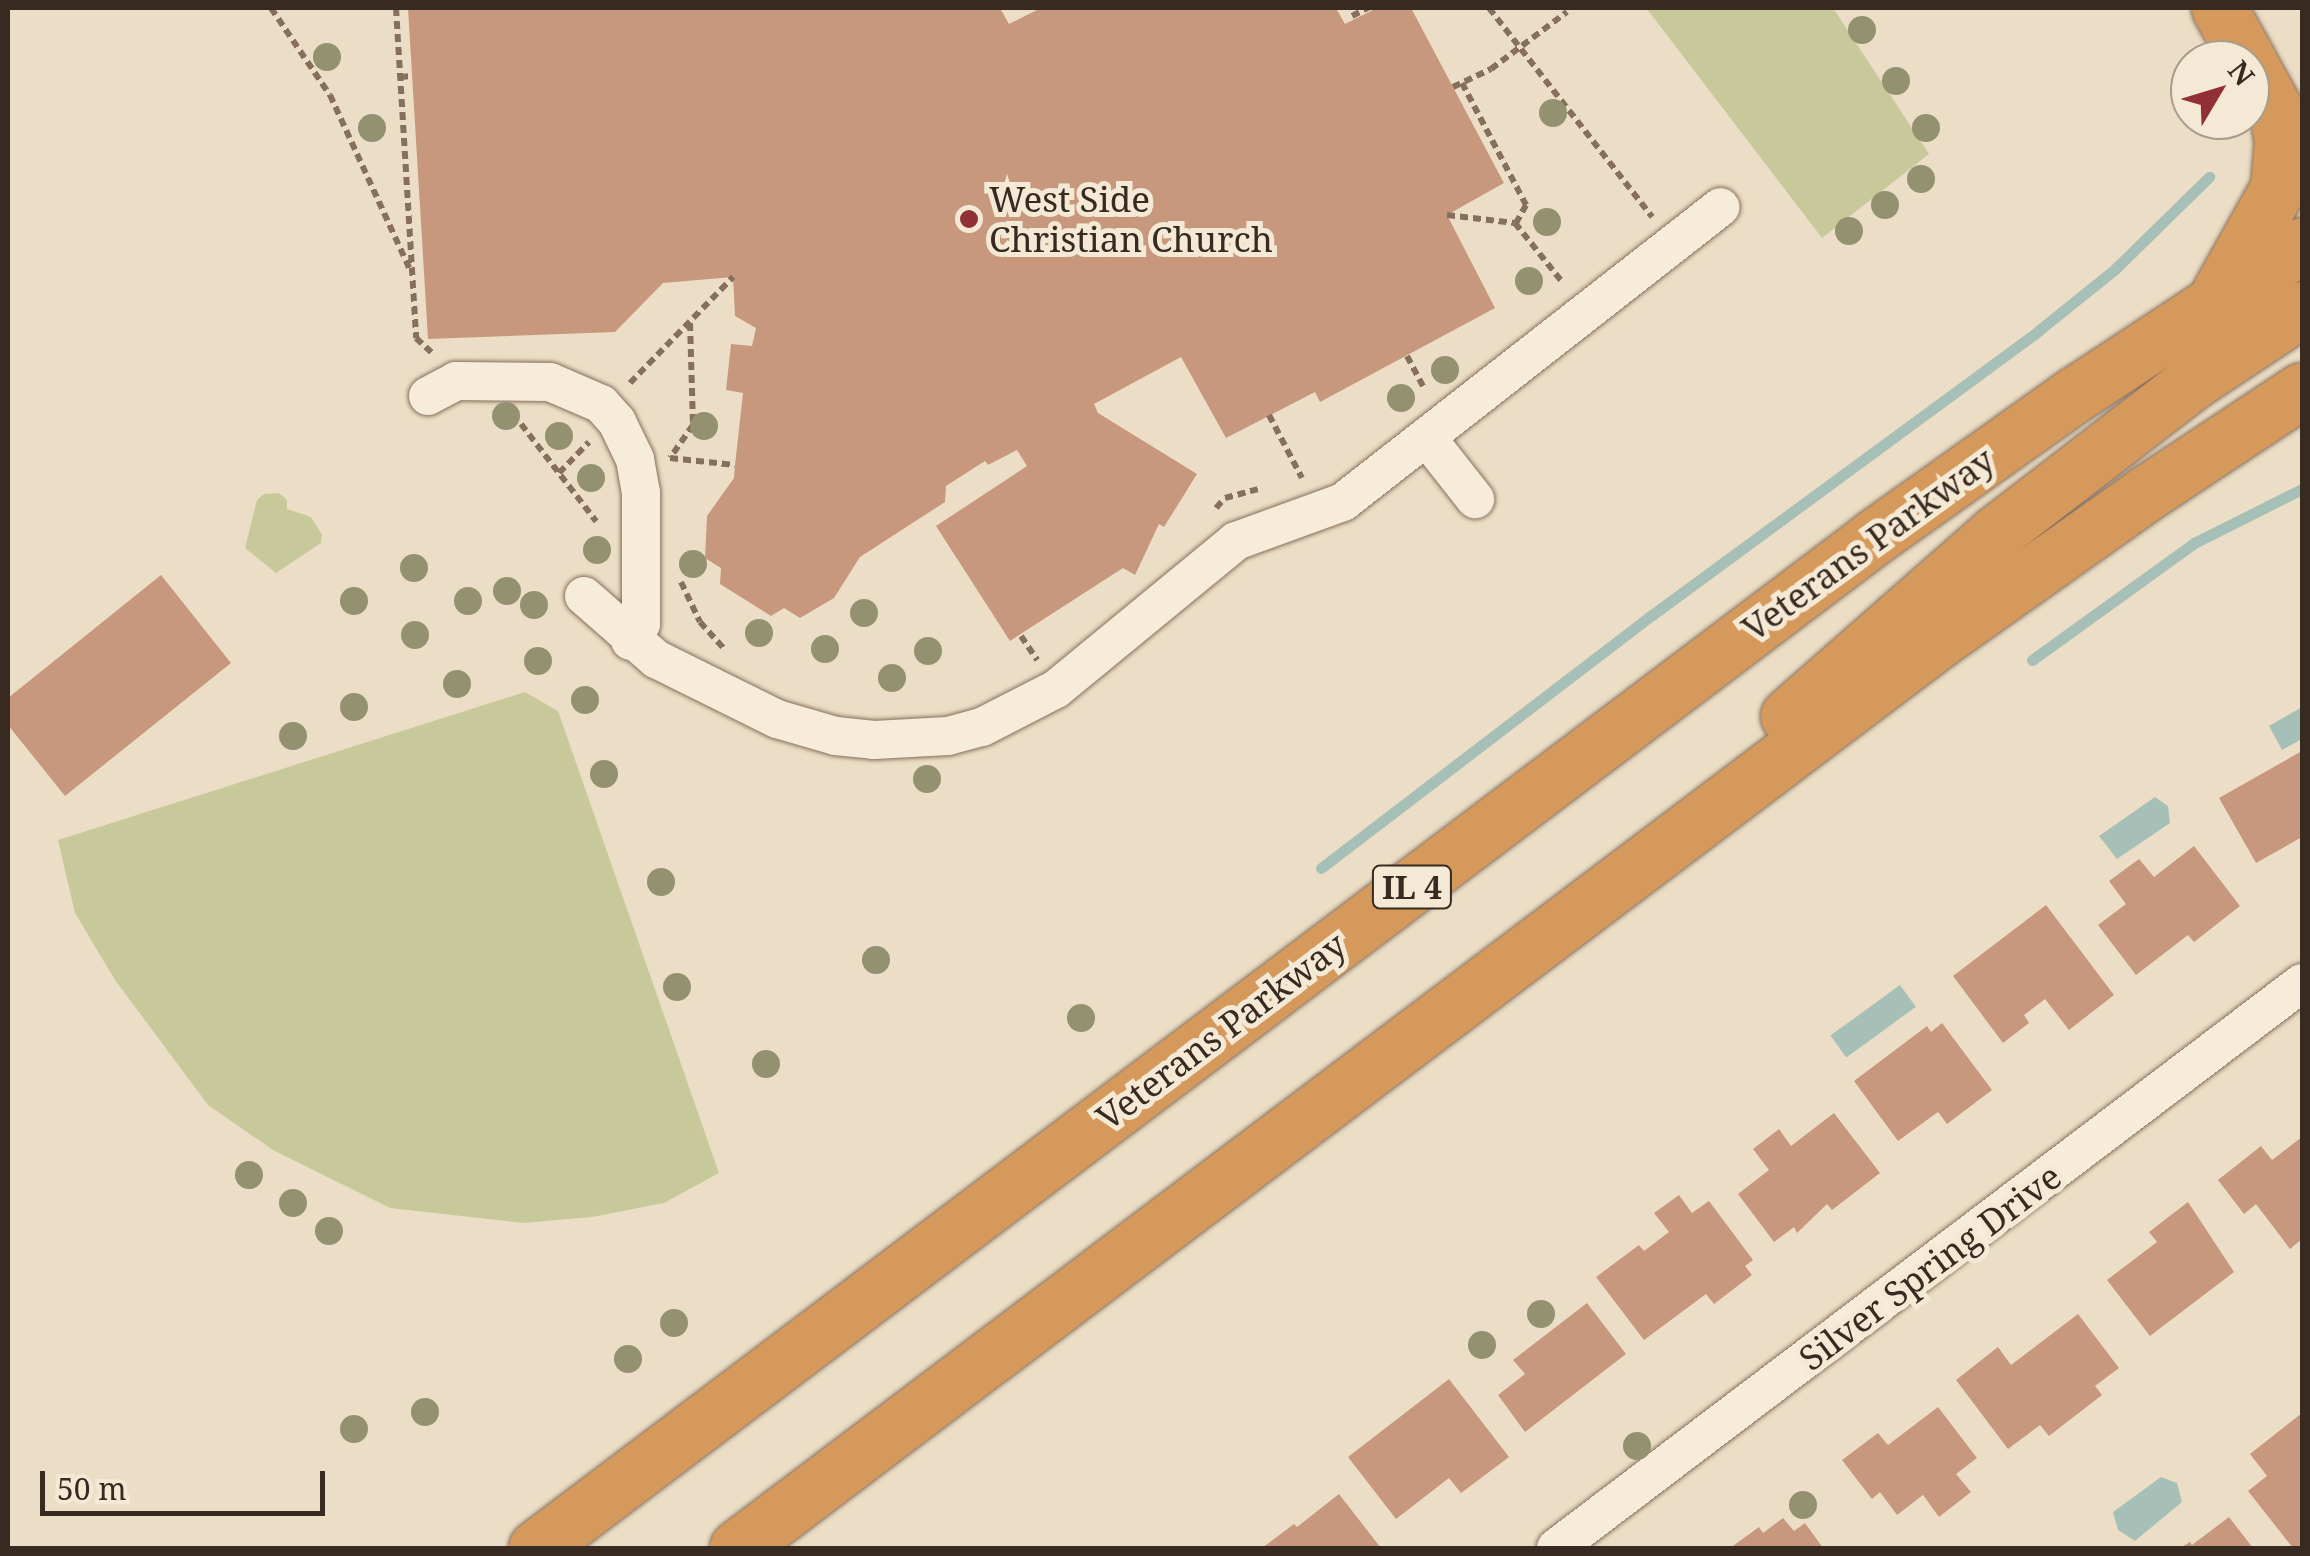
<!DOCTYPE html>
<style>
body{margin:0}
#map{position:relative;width:2310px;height:1556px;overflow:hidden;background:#ecdec6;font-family:"Noto Serif",serif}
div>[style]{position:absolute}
.green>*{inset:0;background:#c7c99a}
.water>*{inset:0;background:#a7c0b7;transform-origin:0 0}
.stream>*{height:11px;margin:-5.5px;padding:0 5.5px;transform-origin:5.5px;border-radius:5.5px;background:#a7c0b7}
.building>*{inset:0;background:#c8987e}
.path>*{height:6px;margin-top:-3px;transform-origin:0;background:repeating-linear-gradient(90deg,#86705d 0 8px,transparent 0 13px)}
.roads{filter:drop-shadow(0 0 2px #86705d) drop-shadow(0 0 2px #86705d)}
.minor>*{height:38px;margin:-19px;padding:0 19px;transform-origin:19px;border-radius:19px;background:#f7ecd9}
.highway>*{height:55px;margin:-27.5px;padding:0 27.5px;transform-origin:27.5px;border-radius:27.5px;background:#d6995c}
.trees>*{width:28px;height:28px;margin:-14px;border-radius:50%;background:#93916f}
.dots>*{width:28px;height:28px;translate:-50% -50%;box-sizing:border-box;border:5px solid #f4e9d5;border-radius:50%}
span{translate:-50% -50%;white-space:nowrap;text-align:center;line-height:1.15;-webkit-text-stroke:10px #f4e9d5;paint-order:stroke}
.shield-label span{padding:2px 8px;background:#f4e9d5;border:2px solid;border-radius:8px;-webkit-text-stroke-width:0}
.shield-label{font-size:32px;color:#372a20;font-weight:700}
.poi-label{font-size:35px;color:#372a20}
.left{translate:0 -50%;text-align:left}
.street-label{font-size:35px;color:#372a20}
.frame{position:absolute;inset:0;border:10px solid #372a20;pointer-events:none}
.north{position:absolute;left:2170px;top:40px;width:100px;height:100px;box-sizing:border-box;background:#f4e9d5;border:2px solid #a89d8d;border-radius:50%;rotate:52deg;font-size:28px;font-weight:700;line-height:40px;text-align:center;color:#372a20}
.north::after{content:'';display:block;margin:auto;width:35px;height:45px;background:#923037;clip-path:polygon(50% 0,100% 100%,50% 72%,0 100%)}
.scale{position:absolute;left:40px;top:1471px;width:285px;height:45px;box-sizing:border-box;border:5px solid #372a20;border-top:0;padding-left:12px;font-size:30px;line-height:35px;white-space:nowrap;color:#372a20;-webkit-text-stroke:8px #f4e9d5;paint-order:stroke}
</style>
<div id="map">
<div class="green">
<i style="clip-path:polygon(1833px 8px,1929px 154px,1822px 238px,1647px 9px)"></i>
<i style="clip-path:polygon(279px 493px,287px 500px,287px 509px,311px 517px,322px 535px,321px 543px,276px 573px,245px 548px,257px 500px,264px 494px)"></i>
<i style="clip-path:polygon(525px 692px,558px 711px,719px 1173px,664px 1203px,592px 1217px,523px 1223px,390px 1208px,273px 1150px,208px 1105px,115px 980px,75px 913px,58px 840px)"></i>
</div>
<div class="water">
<i style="clip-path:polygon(2302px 707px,2302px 739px,2282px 750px,2269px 726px)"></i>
<i style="clip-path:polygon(2155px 797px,2168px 806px,2170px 823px,2117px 859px,2099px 836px)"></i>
<i style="left:1900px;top:985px;width:27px;height:86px;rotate:54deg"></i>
<i style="clip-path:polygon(2161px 1477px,2177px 1483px,2182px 1502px,2135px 1541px,2118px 1530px,2113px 1512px)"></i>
</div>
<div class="stream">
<i style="left:2032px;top:660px;width:200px;rotate:-35.8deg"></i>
<i style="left:2194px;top:543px;width:121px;rotate:-26.6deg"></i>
<i style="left:1321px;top:868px;width:417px;rotate:-37.4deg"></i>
<i style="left:1652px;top:615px;width:479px;rotate:-36.3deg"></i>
<i style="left:2038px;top:331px;width:99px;rotate:-38.8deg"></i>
<i style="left:2115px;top:269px;width:132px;rotate:-44.4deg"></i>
</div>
<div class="building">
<i style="clip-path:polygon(408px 8px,1000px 8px,1009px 24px,1041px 8px,1336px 8px,1345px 24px,1377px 8px,1411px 8px,1504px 183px,1447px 215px,1495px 308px,1320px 402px,1315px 392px,1226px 438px,1181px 357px,1094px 404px,1098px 413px,1197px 474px,1164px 527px,1159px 524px,1135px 575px,1123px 568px,1010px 641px,936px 526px,1027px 466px,1017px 450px,988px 465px,985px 461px,946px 486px,945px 502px,860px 557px,834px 598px,800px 618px,784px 608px,771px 616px,720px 584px,721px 568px,705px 558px,707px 516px,734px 478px,735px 465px,743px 393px,726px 390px,731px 344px,752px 346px,756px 328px,735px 316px,733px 277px,663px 283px,615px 332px,428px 339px)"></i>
<i style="clip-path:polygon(161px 575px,231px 663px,65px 796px,8px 725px,8px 698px)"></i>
<i style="clip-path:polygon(2302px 751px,2302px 837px,2256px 863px,2219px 798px)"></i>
<i style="clip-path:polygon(2194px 846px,2240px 906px,2194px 942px,2188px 935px,2136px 975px,2098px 925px,2126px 904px,2109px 881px,2139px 859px,2154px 877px)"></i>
<i style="clip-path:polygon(2046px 905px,2114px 995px,2069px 1030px,2045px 999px,2024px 1015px,2029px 1023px,2003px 1043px,1953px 976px)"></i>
<i style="clip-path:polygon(1942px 1023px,1992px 1090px,1947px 1124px,1938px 1112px,1898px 1141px,1854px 1081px,1927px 1026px,1931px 1032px)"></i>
<i style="clip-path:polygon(1834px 1113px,1880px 1173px,1832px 1210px,1827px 1204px,1797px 1233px,1794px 1227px,1774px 1242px,1738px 1194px,1769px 1170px,1753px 1149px,1779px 1129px,1791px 1146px)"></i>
<i style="clip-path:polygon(2302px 1137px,2302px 1239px,2290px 1249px,2256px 1204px,2244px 1214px,2218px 1180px,2261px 1146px,2272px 1160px)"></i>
<i style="clip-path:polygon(1679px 1195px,1692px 1213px,1709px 1201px,1753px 1260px,1745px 1266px,1752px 1275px,1714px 1304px,1706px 1294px,1644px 1340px,1596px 1277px,1639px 1245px,1644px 1251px,1669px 1232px,1654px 1213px)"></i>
<i style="clip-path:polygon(2188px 1202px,2234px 1272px,2150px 1336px,2107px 1280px,2157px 1242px,2149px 1232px)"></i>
<i style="clip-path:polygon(1587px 1303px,1626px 1354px,1525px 1432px,1498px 1395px,1525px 1374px,1513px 1360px)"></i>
<i style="clip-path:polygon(2078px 1314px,2119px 1368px,2095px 1386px,2102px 1395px,2049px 1436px,2040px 1425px,2008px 1449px,1956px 1380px,1998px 1347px,2011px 1365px)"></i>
<i style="clip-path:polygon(1449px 1379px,1509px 1457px,1461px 1493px,1449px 1478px,1396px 1519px,1348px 1457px)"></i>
<i style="clip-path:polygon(1938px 1407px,1977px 1458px,1956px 1474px,1971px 1492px,1939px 1517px,1923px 1495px,1897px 1515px,1880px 1492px,1872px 1499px,1842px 1460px,1878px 1433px,1888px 1445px)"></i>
<i style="clip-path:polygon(2302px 1413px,2302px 1548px,2293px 1548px,2248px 1491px,2267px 1476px,2250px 1454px)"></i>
<i style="clip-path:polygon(1339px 1494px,1381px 1548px,1262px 1548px,1294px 1524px,1297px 1527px)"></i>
<i style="clip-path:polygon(2229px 1517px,2253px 1548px,2180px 1548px,2190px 1542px,2192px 1545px)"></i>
<i style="clip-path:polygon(1783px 1518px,1794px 1531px,1805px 1523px,1823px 1548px,1730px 1548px,1759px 1527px,1763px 1533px)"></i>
</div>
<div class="path">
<i style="left:271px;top:8px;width:105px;rotate:55.9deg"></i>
<i style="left:330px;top:95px;width:192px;rotate:65.4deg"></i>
<i style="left:396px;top:8px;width:331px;rotate:86.5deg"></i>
<i style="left:416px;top:338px;width:22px;rotate:43deg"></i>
<i style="left:1489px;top:8px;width:265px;rotate:52deg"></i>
<i style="left:1352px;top:16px;width:18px;rotate:-27deg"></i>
<i style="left:400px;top:77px;width:12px;rotate:-5deg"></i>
<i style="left:1462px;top:83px;width:138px;rotate:62.3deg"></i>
<i style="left:1526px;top:205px;width:21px;rotate:119deg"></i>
<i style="left:1453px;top:87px;width:42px;rotate:-25.3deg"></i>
<i style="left:1491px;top:69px;width:95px;rotate:-36.9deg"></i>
<i style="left:1447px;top:215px;width:68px;rotate:6.7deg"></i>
<i style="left:1515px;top:223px;width:77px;rotate:51.3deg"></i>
<i style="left:690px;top:323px;width:102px;rotate:88.3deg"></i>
<i style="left:693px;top:425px;width:40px;rotate:124.9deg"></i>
<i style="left:670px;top:458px;width:65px;rotate:6.1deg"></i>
<i style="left:1407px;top:356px;width:38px;rotate:62deg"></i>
<i style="left:630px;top:383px;width:148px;rotate:-45.8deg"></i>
<i style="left:1269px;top:415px;width:71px;rotate:62.4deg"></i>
<i style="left:521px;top:424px;width:123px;rotate:52.3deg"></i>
<i style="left:559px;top:473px;width:43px;rotate:-45.9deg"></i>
<i style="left:1216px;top:508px;width:13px;rotate:-48deg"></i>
<i style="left:1225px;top:498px;width:34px;rotate:-15deg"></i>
<i style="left:681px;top:582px;width:44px;rotate:64.6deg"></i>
<i style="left:700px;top:622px;width:38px;rotate:48deg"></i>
<i style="left:1021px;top:636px;width:29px;rotate:56deg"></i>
</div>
<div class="roads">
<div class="minor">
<i style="left:428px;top:396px;width:32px;rotate:-28deg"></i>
<i style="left:456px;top:381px;width:94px;rotate:0.6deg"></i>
<i style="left:550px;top:382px;width:56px;rotate:23.3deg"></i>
<i style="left:601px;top:404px;width:24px;rotate:48deg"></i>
<i style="left:617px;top:422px;width:41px;rotate:64.1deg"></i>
<i style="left:635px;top:459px;width:34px;rotate:80deg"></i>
<i style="left:641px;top:492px;width:132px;rotate:90deg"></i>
<i style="left:641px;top:624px;width:20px;rotate:123deg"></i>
<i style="left:1427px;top:438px;width:78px;rotate:51.8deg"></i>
<i style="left:584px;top:596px;width:96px;rotate:41.2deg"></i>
<i style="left:656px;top:659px;width:135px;rotate:26.4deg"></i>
<i style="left:777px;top:719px;width:61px;rotate:16.1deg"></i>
<i style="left:836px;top:736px;width:38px;rotate:6deg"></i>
<i style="left:874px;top:740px;width:74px;rotate:-3.1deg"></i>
<i style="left:948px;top:736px;width:35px;rotate:-15deg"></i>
<i style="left:982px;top:727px;width:83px;rotate:-27.2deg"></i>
<i style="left:1056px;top:689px;width:233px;rotate:-39.4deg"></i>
<i style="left:1236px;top:541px;width:114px;rotate:-20deg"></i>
<i style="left:1343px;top:502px;width:479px;rotate:-38deg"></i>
<i style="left:1556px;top:1548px;width:936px;rotate:-37.14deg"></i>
</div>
<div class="highway">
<i style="left:2219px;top:8px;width:60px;rotate:60.9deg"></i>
<i style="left:2219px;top:293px;width:120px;rotate:-60.7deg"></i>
<i style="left:2278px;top:188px;width:47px;rotate:-85.1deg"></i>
<i style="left:2282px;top:141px;width:28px;rotate:-100deg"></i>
<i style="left:2277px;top:113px;width:56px;rotate:-118.9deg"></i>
<i style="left:1788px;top:716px;width:277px;rotate:-41.3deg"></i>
<i style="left:1996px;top:533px;width:247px;rotate:-37.6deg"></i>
<i style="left:2192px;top:382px;width:132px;rotate:-33.6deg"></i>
<i style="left:536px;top:1548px;width:1677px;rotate:-37.07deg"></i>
<i style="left:1874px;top:537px;width:249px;rotate:-35.4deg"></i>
<i style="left:2077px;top:393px;width:269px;rotate:-33.3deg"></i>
<i style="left:737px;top:1548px;width:1506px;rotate:-37.07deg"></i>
<i style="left:1939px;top:640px;width:252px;rotate:-35.3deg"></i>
<i style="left:2145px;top:494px;width:188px;rotate:-33.5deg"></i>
</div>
</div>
<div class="trees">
<i style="left:1862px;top:30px"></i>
<i style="left:327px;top:57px"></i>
<i style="left:1896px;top:81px"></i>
<i style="left:1553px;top:113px"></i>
<i style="left:372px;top:128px"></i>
<i style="left:1926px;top:128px"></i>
<i style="left:1921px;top:179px"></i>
<i style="left:1885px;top:205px"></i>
<i style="left:1547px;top:222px"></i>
<i style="left:1849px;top:231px"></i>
<i style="left:1529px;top:281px"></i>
<i style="left:1445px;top:370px"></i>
<i style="left:1401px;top:398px"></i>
<i style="left:506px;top:416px"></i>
<i style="left:704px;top:426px"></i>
<i style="left:559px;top:436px"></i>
<i style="left:591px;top:478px"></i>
<i style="left:597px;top:550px"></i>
<i style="left:693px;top:564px"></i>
<i style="left:414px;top:568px"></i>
<i style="left:507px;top:591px"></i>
<i style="left:354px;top:601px"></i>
<i style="left:468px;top:601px"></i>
<i style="left:534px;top:605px"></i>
<i style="left:864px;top:613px"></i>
<i style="left:759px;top:633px"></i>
<i style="left:415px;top:635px"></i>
<i style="left:825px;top:649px"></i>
<i style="left:928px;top:651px"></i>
<i style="left:538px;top:661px"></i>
<i style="left:892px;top:678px"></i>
<i style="left:457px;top:684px"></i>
<i style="left:585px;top:700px"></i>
<i style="left:354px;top:707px"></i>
<i style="left:293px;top:736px"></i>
<i style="left:604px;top:774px"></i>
<i style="left:927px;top:779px"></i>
<i style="left:661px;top:882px"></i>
<i style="left:876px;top:960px"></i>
<i style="left:677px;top:987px"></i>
<i style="left:1081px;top:1018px"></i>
<i style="left:766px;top:1064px"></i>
<i style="left:249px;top:1175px"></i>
<i style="left:293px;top:1203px"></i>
<i style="left:329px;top:1231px"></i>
<i style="left:1541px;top:1314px"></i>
<i style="left:674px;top:1323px"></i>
<i style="left:1482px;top:1345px"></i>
<i style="left:628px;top:1359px"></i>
<i style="left:425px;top:1412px"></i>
<i style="left:354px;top:1429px"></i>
<i style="left:1637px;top:1446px"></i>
<i style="left:1803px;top:1505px"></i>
</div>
<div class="dots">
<i style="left:969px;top:219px;background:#923037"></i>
</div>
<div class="shield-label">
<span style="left:1412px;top:887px">IL 4</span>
</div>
<div class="poi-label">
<span class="left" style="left:989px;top:219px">West Side<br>Christian Church</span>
</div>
<div class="street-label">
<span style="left:1868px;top:544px;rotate:-36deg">Veterans Parkway</span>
<span style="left:1221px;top:1031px;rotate:-37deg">Veterans Parkway</span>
<span style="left:1930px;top:1267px;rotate:-37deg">Silver Spring Drive</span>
</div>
<div class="frame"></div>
<div class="north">N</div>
<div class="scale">50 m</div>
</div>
